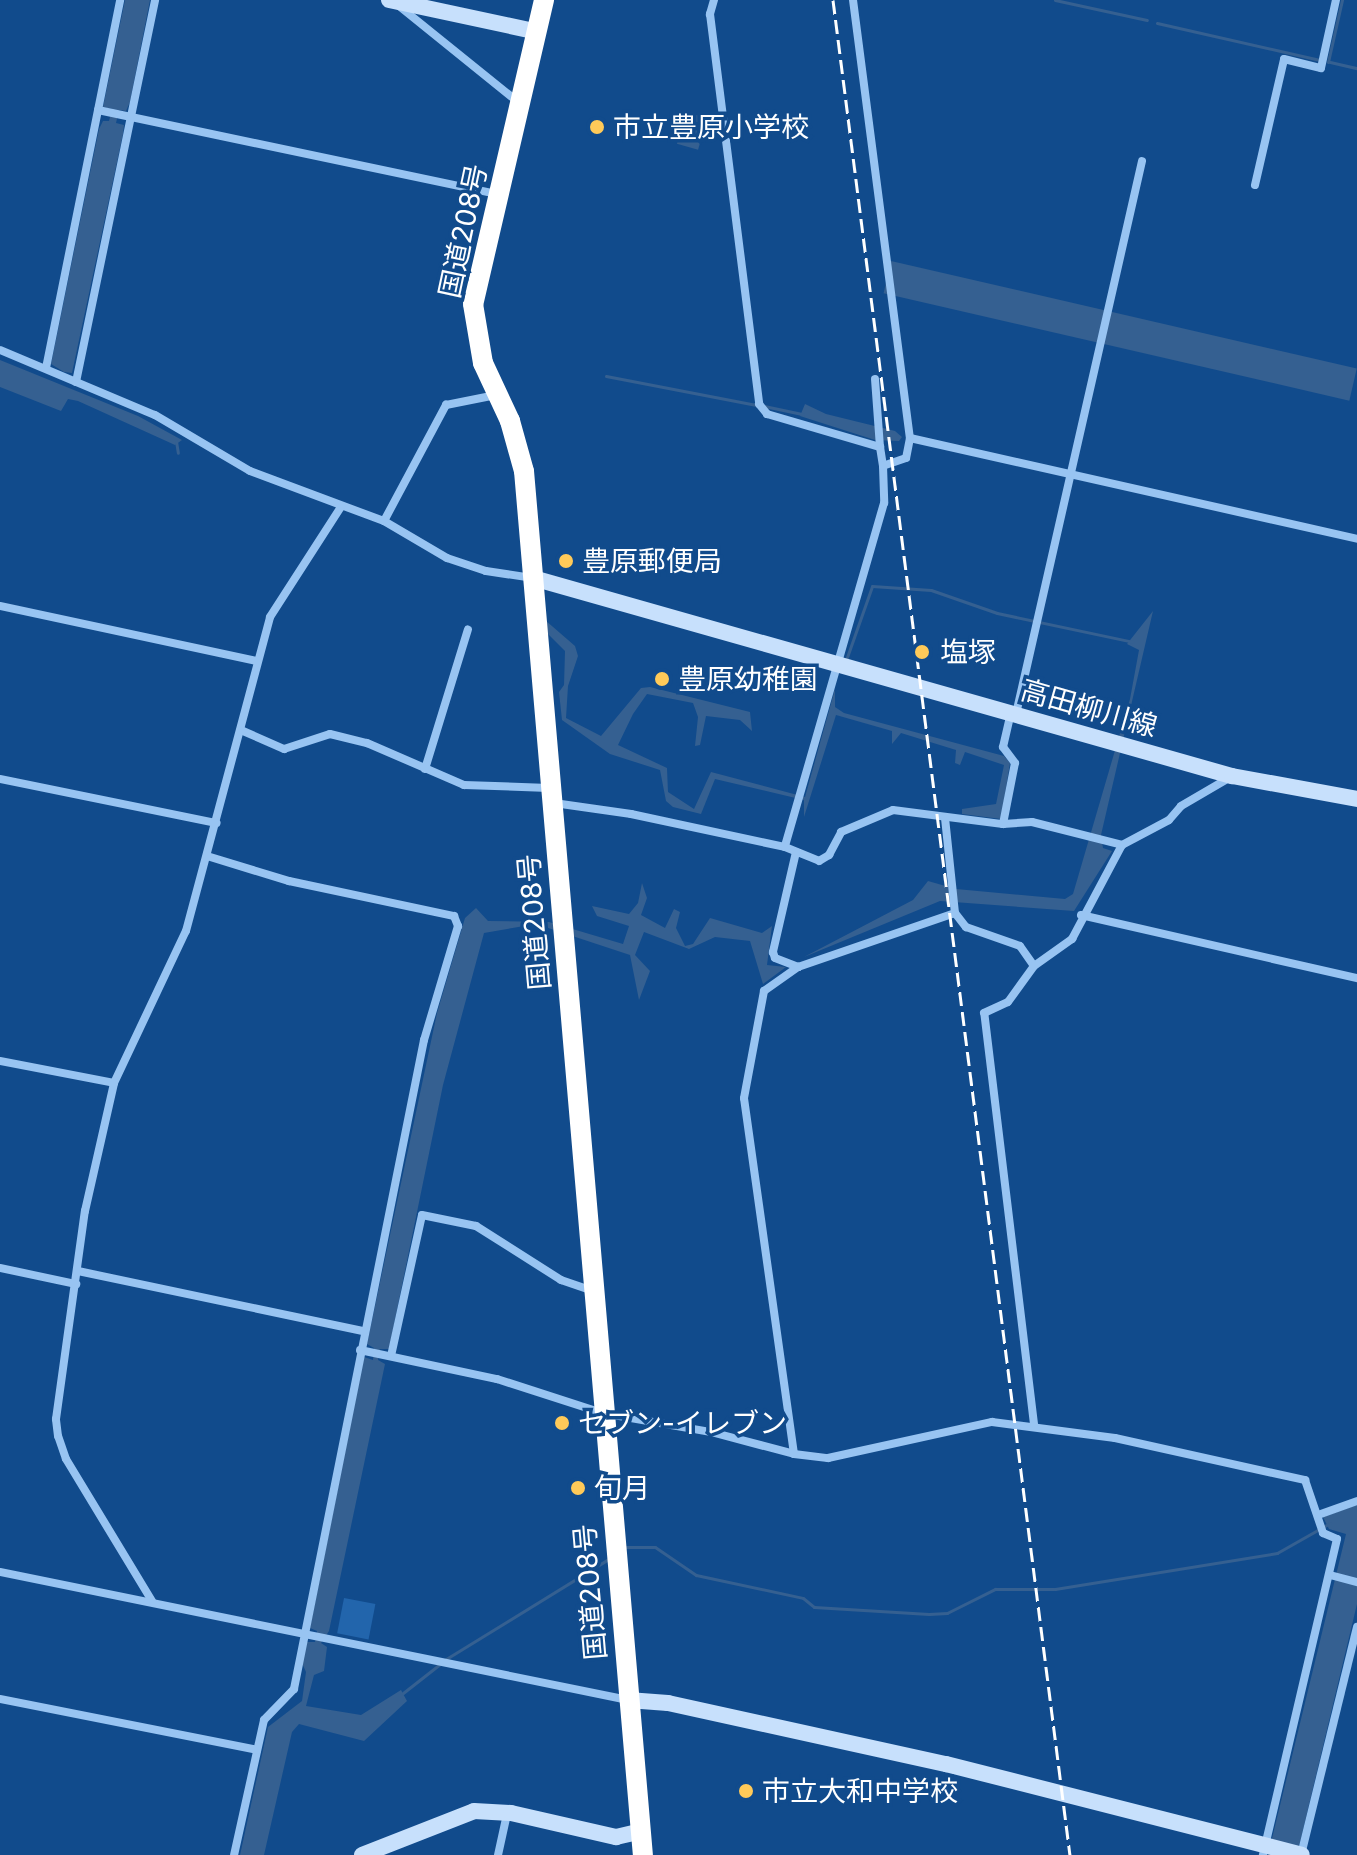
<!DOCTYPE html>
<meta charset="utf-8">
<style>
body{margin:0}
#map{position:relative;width:1357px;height:1855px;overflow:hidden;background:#114b8c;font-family:Inter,"Noto Sans JP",sans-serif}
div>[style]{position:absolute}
.green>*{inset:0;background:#2265ac;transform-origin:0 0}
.water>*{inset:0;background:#356091;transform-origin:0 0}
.stream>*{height:3px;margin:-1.5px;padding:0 1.5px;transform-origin:1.5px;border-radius:1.5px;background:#356091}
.street>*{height:8px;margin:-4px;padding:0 4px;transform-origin:4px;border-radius:4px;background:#98c4f2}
.secondary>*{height:16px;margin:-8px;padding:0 8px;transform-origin:8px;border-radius:8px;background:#c7e0fc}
.highway>*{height:20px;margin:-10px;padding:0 10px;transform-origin:10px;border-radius:10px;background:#fff}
.rail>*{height:3px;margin-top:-1.5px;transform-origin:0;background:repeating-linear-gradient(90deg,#fff 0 14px,transparent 0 20px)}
.dots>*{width:22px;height:22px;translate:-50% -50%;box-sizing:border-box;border:4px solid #114b8c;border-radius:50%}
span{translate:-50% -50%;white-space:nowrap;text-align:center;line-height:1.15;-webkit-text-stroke:7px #114b8c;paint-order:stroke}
.poi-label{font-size:28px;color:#fff}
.left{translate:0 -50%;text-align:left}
.street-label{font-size:28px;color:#fff}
</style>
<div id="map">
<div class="green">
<i style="left:344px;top:1598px;width:32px;height:36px;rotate:11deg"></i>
</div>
<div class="water">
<i style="clip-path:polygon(125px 0,150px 0,130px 102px,126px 111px,119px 110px,116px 123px,124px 125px,123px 134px,72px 373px,64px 372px,51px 364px,99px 129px,103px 121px,109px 121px,112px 109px,103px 107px)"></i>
<i style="left:686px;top:112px;width:22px;height:33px;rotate:16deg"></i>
<i style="left:891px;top:261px;width:478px;height:33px;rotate:13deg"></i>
<i style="clip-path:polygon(0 360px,138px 416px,182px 440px,175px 445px,78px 401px,68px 399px,61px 411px,0 387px)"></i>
<i style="clip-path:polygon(805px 404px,826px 414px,895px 431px,902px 437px,899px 441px,875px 440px,800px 416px)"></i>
<i style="clip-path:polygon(1153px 611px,1101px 835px,1103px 848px,1112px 851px,1074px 911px,940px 901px,804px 957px,913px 900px,928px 881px,956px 889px,1065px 899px,1073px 894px,1130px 699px,1139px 650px,1127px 644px)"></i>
<i style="clip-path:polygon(545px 620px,575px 646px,578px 656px,568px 686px,566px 718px,601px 736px,641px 688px,650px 687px,750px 712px,752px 731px,740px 720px,706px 716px,700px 745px,695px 746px,698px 717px,693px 703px,647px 694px,633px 714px,618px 745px,667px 768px,668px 792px,694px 809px,711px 772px,805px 797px,835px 689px,835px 707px,844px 713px,1004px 756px,1010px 763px,1001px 819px,962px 814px,962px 809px,996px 804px,1004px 765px,965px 752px,960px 765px,955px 763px,956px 750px,901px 733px,892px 744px,892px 731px,836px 715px,804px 817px,804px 800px,715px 779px,701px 814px,673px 807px,666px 801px,660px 770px,610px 754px,562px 720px,559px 692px,564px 685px,565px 651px,545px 631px)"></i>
<i style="clip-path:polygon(642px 883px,647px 898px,641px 915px,665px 928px,674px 909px,680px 912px,676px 928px,685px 946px,693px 944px,710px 918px,762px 933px,772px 926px,767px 965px,786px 967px,763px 984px,750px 941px,715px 937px,689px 949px,644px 932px,635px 955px,650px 971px,639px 1000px,630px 955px,536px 924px,484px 933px,443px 1085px,389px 1349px,380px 1349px,378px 1360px,385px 1364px,329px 1631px,321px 1643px,327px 1647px,324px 1671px,314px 1675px,306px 1706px,361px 1715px,401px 1690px,407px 1701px,364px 1741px,299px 1724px,292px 1732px,264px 1855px,240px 1855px,268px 1727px,302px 1701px,306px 1672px,302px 1663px,307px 1642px,315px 1642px,317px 1631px,310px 1628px,364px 1357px,373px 1360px,374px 1348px,367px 1344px,437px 1013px,465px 918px,476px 908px,488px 921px,549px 922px,623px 944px,629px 926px,597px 916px,592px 906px,629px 914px,638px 903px)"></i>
<i style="clip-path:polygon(1357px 1505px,1357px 1604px,1297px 1855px,1268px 1855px,1346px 1534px,1329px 1529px,1323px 1517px)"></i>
</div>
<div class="stream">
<i style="left:1055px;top:0;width:94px;rotate:12.3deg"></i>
<i style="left:1157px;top:23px;width:167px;rotate:12.8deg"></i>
<i style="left:1328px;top:62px;width:64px;rotate:-77.3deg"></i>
<i style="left:1330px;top:62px;width:28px;rotate:13deg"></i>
<i style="left:606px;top:376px;width:153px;rotate:10.9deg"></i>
<i style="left:764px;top:406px;width:40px;rotate:12deg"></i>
<i style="left:176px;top:441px;width:12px;rotate:81deg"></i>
<i style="left:846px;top:660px;width:78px;rotate:-70.6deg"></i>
<i style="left:872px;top:586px;width:59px;rotate:3.9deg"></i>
<i style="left:931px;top:590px;width:70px;rotate:19.2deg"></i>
<i style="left:997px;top:613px;width:139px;rotate:12deg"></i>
<i style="left:626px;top:1547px;width:29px"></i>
<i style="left:655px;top:1547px;width:50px;rotate:34.3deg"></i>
<i style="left:696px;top:1575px;width:109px;rotate:12.1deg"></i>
<i style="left:803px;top:1598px;width:14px;rotate:39deg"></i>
<i style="left:814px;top:1607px;width:115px;rotate:3.5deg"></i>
<i style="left:929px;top:1614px;width:18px;rotate:-3deg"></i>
<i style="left:947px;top:1613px;width:54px;rotate:-26.6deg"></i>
<i style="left:995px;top:1589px;width:60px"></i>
<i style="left:1055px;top:1589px;width:225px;rotate:-9.2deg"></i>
<i style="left:1277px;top:1553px;width:61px;rotate:-29.5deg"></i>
<i style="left:446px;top:1659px;width:193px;rotate:-31.6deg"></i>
<i style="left:403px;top:1693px;width:47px;rotate:-38.1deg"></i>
</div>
<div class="street">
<i style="left:714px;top:0;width:15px;rotate:106deg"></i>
<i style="left:710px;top:14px;width:393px;rotate:82.8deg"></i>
<i style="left:759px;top:404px;width:13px;rotate:51deg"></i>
<i style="left:767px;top:414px;width:118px;rotate:16.3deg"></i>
<i style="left:880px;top:447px;width:19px;rotate:81deg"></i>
<i style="left:883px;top:466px;width:37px;rotate:88deg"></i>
<i style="left:884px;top:503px;width:358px;rotate:106.1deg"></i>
<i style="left:853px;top:0;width:442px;rotate:82.6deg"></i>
<i style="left:910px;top:438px;width:20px;rotate:101deg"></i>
<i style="left:906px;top:458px;width:24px;rotate:161deg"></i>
<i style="left:399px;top:6px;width:154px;rotate:38.9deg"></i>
<i style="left:98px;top:110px;width:407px;rotate:11.9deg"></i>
<i style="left:1255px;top:185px;width:129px;rotate:-77deg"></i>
<i style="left:1284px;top:59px;width:38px;rotate:14deg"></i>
<i style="left:1321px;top:68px;width:70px;rotate:-77.6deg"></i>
<i style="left:0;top:350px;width:168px;rotate:22.8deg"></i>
<i style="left:155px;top:415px;width:110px;rotate:30.5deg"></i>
<i style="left:250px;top:471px;width:143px;rotate:20.5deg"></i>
<i style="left:384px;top:521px;width:73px;rotate:30.4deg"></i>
<i style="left:447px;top:558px;width:41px;rotate:18.4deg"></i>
<i style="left:486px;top:571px;width:48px;rotate:8.5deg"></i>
<i style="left:46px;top:368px;width:375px;rotate:-78.6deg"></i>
<i style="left:875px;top:379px;width:68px;rotate:85.8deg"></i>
<i style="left:76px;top:382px;width:390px;rotate:-78.3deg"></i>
<i style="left:910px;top:438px;width:458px;rotate:12.7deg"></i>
<i style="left:384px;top:521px;width:132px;rotate:-61.9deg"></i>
<i style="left:446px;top:405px;width:51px;rotate:-11.3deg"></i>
<i style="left:0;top:606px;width:263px;rotate:12.1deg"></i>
<i style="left:1016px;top:714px;width:567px;rotate:-77.16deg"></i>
<i style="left:243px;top:731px;width:45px;rotate:23.7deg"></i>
<i style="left:284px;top:749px;width:48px;rotate:-18.1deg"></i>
<i style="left:330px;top:734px;width:38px;rotate:14deg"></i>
<i style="left:367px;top:743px;width:106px;rotate:23.4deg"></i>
<i style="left:464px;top:785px;width:85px;rotate:2deg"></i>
<i style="left:425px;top:769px;width:146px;rotate:-72.9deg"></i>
<i style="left:0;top:779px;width:221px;rotate:11.5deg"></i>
<i style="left:554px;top:803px;width:78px;rotate:8.1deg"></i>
<i style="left:631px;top:814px;width:157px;rotate:12.1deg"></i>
<i style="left:785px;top:847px;width:37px;rotate:22deg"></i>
<i style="left:819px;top:861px;width:12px;rotate:-31deg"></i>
<i style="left:829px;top:855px;width:26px;rotate:-62deg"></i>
<i style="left:841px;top:832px;width:56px;rotate:-22.9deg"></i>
<i style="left:893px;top:810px;width:111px;rotate:7.3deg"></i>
<i style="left:1003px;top:824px;width:29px;rotate:-4deg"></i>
<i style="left:1032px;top:822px;width:93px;rotate:14.3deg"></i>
<i style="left:945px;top:818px;width:96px;rotate:84deg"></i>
<i style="left:955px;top:913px;width:18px;rotate:52deg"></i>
<i style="left:966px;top:927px;width:57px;rotate:19.4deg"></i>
<i style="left:1020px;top:946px;width:24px;rotate:55deg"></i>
<i style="left:1003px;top:824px;width:62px;rotate:-78.9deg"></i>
<i style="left:1015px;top:763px;width:20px;rotate:-127deg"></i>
<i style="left:1003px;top:747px;width:35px;rotate:-77deg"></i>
<i style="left:796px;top:852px;width:103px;rotate:103deg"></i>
<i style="left:773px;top:952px;width:6px;rotate:72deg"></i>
<i style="left:775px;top:958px;width:25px;rotate:21deg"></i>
<i style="left:207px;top:856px;width:86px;rotate:17deg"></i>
<i style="left:289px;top:881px;width:169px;rotate:12deg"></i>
<i style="left:454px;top:916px;width:11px;rotate:68deg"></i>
<i style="left:458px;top:926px;width:119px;rotate:106.6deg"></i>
<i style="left:424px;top:1040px;width:662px;rotate:101.33deg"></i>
<i style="left:294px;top:1689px;width:43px;rotate:134.1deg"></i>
<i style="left:264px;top:1720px;width:138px;rotate:102.5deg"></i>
<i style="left:1081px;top:915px;width:283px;rotate:12.9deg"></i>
<i style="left:0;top:1061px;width:116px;rotate:10.9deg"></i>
<i style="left:0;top:1268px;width:78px;rotate:11.9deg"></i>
<i style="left:78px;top:1271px;width:291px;rotate:11.9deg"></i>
<i style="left:360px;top:1350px;width:140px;rotate:12deg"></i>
<i style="left:497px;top:1379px;width:110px;rotate:17.9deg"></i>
<i style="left:602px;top:1413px;width:111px;rotate:9.9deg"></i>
<i style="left:711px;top:1432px;width:86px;rotate:14.8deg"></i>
<i style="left:794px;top:1454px;width:34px;rotate:7deg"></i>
<i style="left:828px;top:1458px;width:168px;rotate:-12.4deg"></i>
<i style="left:992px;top:1422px;width:124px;rotate:7.4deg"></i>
<i style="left:1115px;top:1438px;width:195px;rotate:12.5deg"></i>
<i style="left:1305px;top:1480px;width:56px;rotate:71.2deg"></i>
<i style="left:1323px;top:1533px;width:15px;rotate:23deg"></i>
<i style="left:1337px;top:1539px;width:325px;rotate:103.2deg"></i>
<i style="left:391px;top:1356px;width:144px;rotate:-77.6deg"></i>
<i style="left:422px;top:1215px;width:55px;rotate:11.5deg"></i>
<i style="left:476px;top:1226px;width:101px;rotate:32.4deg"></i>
<i style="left:561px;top:1280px;width:34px;rotate:19deg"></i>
<i style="left:1034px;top:1424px;width:414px;rotate:-96.9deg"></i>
<i style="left:984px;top:1013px;width:26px;rotate:-25deg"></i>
<i style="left:1008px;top:1002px;width:44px;rotate:-54.2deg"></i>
<i style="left:1034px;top:966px;width:47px;rotate:-35.4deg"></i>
<i style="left:1072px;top:939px;width:106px;rotate:-62deg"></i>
<i style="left:1122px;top:845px;width:53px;rotate:-28deg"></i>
<i style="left:1169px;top:820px;width:18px;rotate:-49deg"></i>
<i style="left:1181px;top:806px;width:56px;rotate:-30.3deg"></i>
<i style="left:794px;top:1454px;width:359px;rotate:-98deg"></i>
<i style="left:744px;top:1098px;width:109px;rotate:-79.4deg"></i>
<i style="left:764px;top:991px;width:42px;rotate:-35.2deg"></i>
<i style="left:798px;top:967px;width:166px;rotate:-19deg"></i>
<i style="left:1318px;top:1515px;width:41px;rotate:-19.7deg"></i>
<i style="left:0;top:1572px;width:641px;rotate:11.52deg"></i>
<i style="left:1330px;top:1575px;width:28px;rotate:15deg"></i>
<i style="left:152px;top:1601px;width:166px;rotate:-121.2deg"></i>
<i style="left:66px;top:1459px;width:24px;rotate:-109deg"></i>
<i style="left:58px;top:1436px;width:17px;rotate:-97deg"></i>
<i style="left:56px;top:1419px;width:210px;rotate:-82.1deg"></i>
<i style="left:85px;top:1211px;width:131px;rotate:-77.2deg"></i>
<i style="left:114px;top:1083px;width:168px;rotate:-64.7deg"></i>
<i style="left:186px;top:931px;width:325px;rotate:-75deg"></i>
<i style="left:270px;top:617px;width:131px;rotate:-57.2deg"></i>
<i style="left:0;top:1699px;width:262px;rotate:11.2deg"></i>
<i style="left:498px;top:1855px;width:42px;rotate:-77.6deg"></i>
<i style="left:1301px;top:1855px;width:235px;rotate:-76.2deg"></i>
</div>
<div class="secondary">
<i style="left:389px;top:0;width:152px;rotate:12.1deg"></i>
<i style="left:533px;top:578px;width:727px;rotate:15.82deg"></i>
<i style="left:1232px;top:776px;width:127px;rotate:10.4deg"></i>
<i style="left:628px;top:1700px;width:40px;rotate:4.3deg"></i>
<i style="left:668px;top:1703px;width:285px;rotate:12.4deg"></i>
<i style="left:946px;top:1764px;width:367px;rotate:14.3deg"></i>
<i style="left:362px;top:1855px;width:120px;rotate:-21.4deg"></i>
<i style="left:474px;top:1811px;width:37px;rotate:3deg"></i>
<i style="left:511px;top:1813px;width:108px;rotate:12.9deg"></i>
<i style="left:616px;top:1837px;width:26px;rotate:-13deg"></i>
</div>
<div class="highway">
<i style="left:544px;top:0;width:312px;rotate:103.1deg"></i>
<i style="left:473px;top:304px;width:60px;rotate:80.4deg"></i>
<i style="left:483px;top:363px;width:64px;rotate:65deg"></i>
<i style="left:510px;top:421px;width:52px;rotate:74.4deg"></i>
<i style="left:524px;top:471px;width:1389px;rotate:85.09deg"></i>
</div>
<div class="rail">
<i style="left:833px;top:0;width:1870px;rotate:82.72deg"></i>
</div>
<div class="dots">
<i style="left:597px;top:127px;background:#ffca59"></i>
<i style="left:566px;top:561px;background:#ffca59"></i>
<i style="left:922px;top:652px;background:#ffca59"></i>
<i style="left:662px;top:679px;background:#ffca59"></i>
<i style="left:562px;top:1423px;background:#ffca59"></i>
<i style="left:578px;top:1488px;background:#ffca59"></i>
<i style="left:746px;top:1791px;background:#ffca59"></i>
</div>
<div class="poi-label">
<span class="left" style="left:613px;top:127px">市立豊原小学校</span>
<span class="left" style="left:582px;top:561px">豊原郵便局</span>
<span class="left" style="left:940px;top:652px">塩塚</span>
<span class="left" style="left:678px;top:679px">豊原幼稚園</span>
<span class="left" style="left:578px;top:1423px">セブン-イレブン</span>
<span class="left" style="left:594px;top:1488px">旬月</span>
<span class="left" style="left:762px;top:1791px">市立大和中学校</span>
</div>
<div class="street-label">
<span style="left:463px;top:231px;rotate:-78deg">国道208号</span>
<span style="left:1089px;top:708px;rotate:16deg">高田柳川線</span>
<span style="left:534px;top:922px;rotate:-95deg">国道208号</span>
<span style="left:590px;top:1592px;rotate:-95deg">国道208号</span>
</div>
</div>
